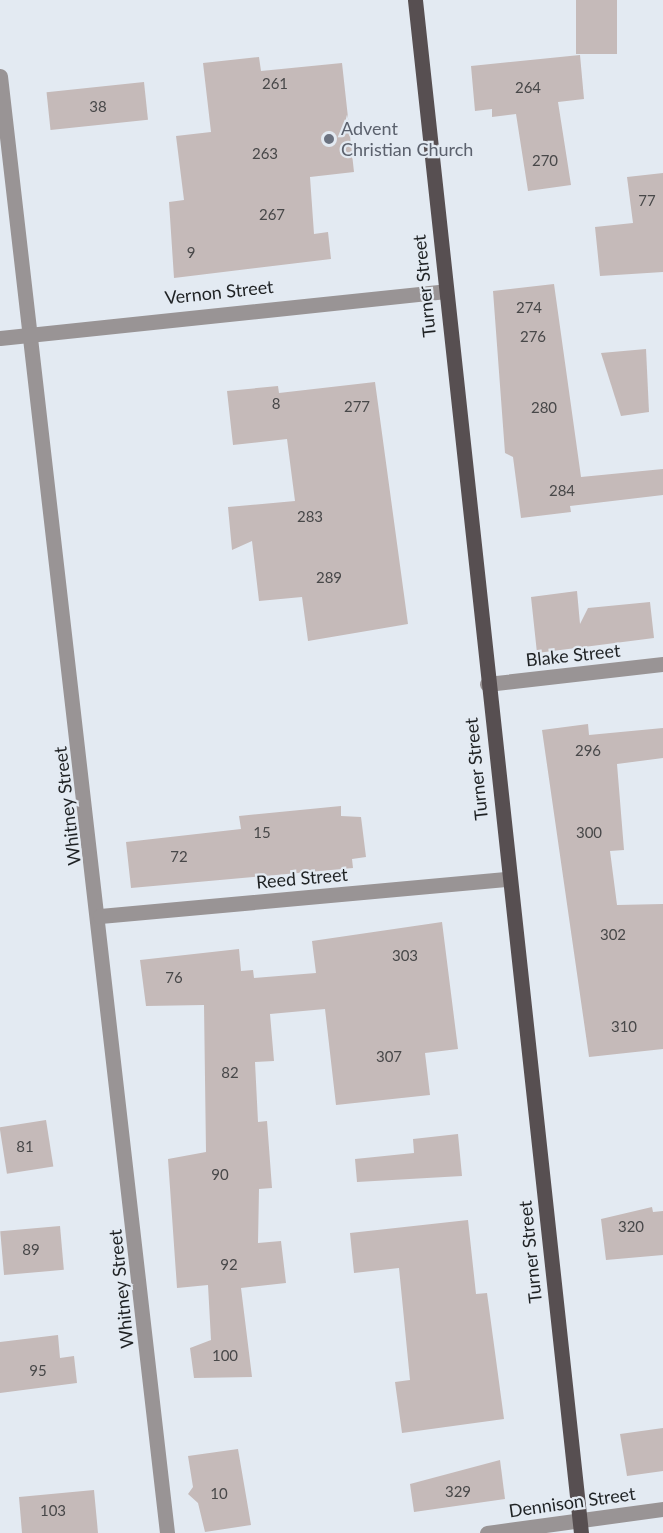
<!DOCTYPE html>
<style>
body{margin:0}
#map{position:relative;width:663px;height:1533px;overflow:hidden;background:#e3eaf2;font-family:Lato,sans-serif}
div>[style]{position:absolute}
.building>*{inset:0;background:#c5bab9;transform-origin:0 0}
.minor>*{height:15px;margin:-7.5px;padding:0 7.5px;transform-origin:7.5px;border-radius:7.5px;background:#999495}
.major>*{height:15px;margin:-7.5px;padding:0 7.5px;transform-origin:7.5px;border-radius:7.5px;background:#574f51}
.dots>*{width:16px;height:16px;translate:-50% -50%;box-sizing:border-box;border:3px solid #e3eaf2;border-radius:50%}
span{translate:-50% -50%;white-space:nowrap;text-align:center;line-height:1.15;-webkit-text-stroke:4.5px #e3eaf2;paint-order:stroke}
.number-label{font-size:15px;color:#484849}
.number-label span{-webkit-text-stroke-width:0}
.worship-label{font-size:18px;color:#5b616d}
.left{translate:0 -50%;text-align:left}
.street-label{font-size:18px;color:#1f2224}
</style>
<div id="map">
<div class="building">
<i style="left:576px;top:0;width:41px;height:54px"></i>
<i style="clip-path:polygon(580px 55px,584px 99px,558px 102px,571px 185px,528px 191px,516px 114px,492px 117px,492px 109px,475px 111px,471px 66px)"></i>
<i style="clip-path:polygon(259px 57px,261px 71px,342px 63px,354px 172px,310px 177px,314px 234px,328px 232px,331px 259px,174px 278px,169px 202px,184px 200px,176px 136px,211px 132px,203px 63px)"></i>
<i style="left:144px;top:82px;width:38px;height:98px;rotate:84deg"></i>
<i style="clip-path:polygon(663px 173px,663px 272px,600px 276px,595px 227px,633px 223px,627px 177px)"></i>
<i style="clip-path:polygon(554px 284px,581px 477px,663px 469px,663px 495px,570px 506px,571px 512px,521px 518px,513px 457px,505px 453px,493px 291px)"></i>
<i style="clip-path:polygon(646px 349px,649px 412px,621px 416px,601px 353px)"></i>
<i style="clip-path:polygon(375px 382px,408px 624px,308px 641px,302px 597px,259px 601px,252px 541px,232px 550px,228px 507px,295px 501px,287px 439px,233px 445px,227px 391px,278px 386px,279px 393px)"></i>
<i style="clip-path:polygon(577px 591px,580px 624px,588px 608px,650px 602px,654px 638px,537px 653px,531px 597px)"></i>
<i style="clip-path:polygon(588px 724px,589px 735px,663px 728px,663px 758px,617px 764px,624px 850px,610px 851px,617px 905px,663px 904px,663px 1049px,589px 1057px,542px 730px)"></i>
<i style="clip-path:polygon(341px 806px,341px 816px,361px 817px,366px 857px,352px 859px,353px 868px,131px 888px,126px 842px,241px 829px,239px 816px)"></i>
<i style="clip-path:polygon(442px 922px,458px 1049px,425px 1053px,430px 1095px,336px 1105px,325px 1009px,270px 1014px,274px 1061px,255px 1062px,258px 1122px,267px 1121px,272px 1188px,259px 1189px,258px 1243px,281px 1241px,286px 1283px,241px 1288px,252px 1377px,194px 1378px,190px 1348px,211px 1340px,208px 1285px,177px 1288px,168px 1159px,206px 1152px,204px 1005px,146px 1006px,140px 960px,239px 949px,241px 971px,253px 970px,254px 978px,316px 973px,312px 941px)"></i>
<i style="left:46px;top:1120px;width:47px;height:47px;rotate:81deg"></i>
<i style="clip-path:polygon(458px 1134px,462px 1176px,357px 1182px,355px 1159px,414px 1153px,413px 1139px)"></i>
<i style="clip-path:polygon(652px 1207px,653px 1212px,663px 1211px,663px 1255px,606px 1260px,601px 1219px)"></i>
<i style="clip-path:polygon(468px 1220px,476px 1294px,487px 1293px,504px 1419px,402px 1433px,395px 1382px,410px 1380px,399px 1268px,354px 1273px,350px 1233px)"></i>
<i style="left:60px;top:1226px;width:44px;height:60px;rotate:85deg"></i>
<i style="clip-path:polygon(58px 1335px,60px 1358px,74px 1356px,77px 1383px,0 1393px,0 1342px)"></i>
<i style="clip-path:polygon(663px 1428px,663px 1471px,627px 1476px,620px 1434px)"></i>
<i style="clip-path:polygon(238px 1449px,251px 1525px,205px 1532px,198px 1503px,188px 1494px,193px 1487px,188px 1456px)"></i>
<i style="clip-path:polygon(500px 1460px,505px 1499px,414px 1512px,410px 1484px)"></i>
<i style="clip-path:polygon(94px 1490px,98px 1533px,22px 1533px,19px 1497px)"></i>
</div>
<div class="minor">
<i style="left:0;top:76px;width:1467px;rotate:83.46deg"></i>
<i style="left:0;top:338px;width:446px;rotate:-6deg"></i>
<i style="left:487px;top:684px;width:177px;rotate:-6.5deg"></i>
<i style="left:100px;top:916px;width:410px;rotate:-5.2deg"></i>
<i style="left:487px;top:1533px;width:178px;rotate:-7.8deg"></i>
</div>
<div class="major">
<i style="left:415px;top:0;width:1542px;rotate:83.82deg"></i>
</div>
<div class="dots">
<i style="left:329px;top:139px;background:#6b7280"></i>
</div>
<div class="number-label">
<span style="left:275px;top:84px">261</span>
<span style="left:528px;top:88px">264</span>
<span style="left:98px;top:107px">38</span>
<span style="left:265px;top:154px">263</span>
<span style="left:545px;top:161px">270</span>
<span style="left:647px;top:201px">77</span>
<span style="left:272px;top:215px">267</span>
<span style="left:191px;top:253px">9</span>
<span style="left:529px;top:308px">274</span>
<span style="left:533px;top:337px">276</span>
<span style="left:276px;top:404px">8</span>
<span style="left:357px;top:407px">277</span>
<span style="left:544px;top:408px">280</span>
<span style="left:562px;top:491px">284</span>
<span style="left:310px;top:517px">283</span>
<span style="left:329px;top:578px">289</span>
<span style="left:588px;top:751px">296</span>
<span style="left:262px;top:833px">15</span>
<span style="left:589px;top:833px">300</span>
<span style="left:179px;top:857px">72</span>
<span style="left:613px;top:935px">302</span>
<span style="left:405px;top:956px">303</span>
<span style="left:174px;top:978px">76</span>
<span style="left:624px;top:1027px">310</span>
<span style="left:389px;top:1057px">307</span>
<span style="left:230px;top:1073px">82</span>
<span style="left:25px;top:1147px">81</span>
<span style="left:220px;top:1175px">90</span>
<span style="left:631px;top:1227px">320</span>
<span style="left:31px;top:1250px">89</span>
<span style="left:229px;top:1265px">92</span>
<span style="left:225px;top:1356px">100</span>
<span style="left:38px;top:1371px">95</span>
<span style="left:458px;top:1492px">329</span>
<span style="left:219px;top:1494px">10</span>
<span style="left:53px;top:1511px">103</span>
</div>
<div class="worship-label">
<span class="left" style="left:341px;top:139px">Advent<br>Christian Church</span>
</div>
<div class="street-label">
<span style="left:424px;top:286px;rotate:-96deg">Turner Street</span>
<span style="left:219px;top:292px;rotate:-6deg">Vernon Street</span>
<span style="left:573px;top:655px;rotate:-6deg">Blake Street</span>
<span style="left:476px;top:769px;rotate:-96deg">Turner Street</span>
<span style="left:67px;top:806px;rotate:-97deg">Whitney Street</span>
<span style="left:302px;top:878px;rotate:-5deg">Reed Street</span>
<span style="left:530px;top:1252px;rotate:-96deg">Turner Street</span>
<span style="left:121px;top:1289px;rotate:-96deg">Whitney Street</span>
<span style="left:572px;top:1502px;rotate:-8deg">Dennison Street</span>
</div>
</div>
